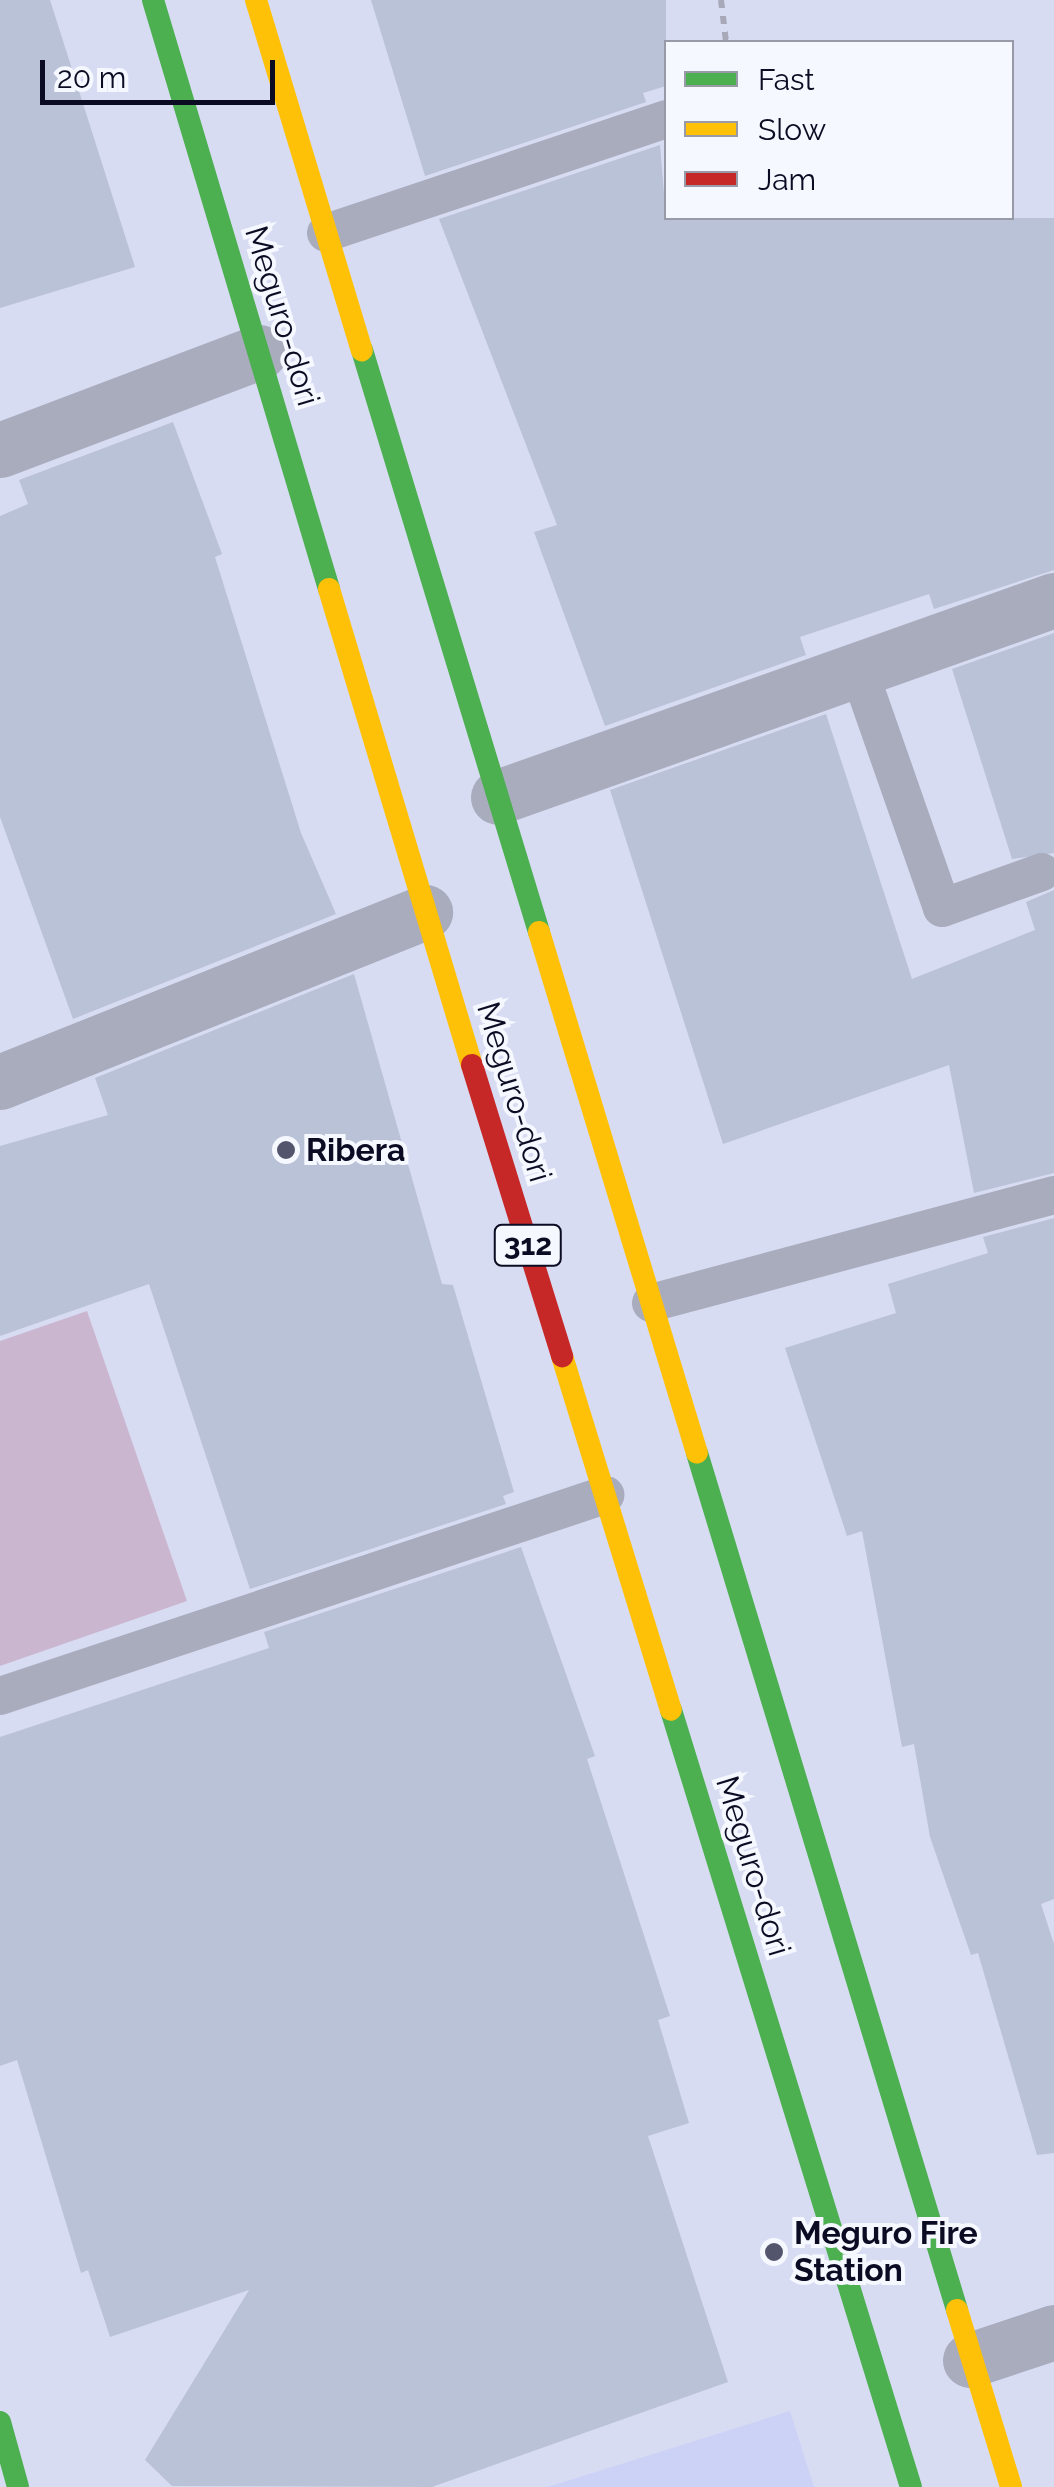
<!DOCTYPE html>
<style>
body{margin:0}
#map{position:relative;width:1054px;height:2487px;overflow:hidden;background:#d8dcf3;font-family:Raleway,sans-serif}
div>[style]{position:absolute}
.built>*{inset:0;background:#ccd2f5}
.green>*{inset:0;background:#cbb6d0}
.building>*{inset:0;background:#b9c2d7}
.path>*{height:6px;margin-top:-3px;transform-origin:0;background:repeating-linear-gradient(90deg,#a7a9b8 0 8px,transparent 0 16px)}
.lane>*{height:38px;margin:-19px;padding:0 19px;transform-origin:19px;border-radius:19px;background:#a9acbd}
.street>*{height:55px;margin:-27.5px;padding:0 27.5px;transform-origin:27.5px;border-radius:27.5px;background:#a9acbd}
.fast>*{height:22px;margin:-11px;padding:0 11px;transform-origin:11px;border-radius:11px;background:#4caf50}
.slow>*{height:22px;margin:-11px;padding:0 11px;transform-origin:11px;border-radius:11px;background:#ffc107}
.jam>*{height:22px;margin:-11px;padding:0 11px;transform-origin:11px;border-radius:11px;background:#c62828}
.dots>*{width:28px;height:28px;translate:-50% -50%;box-sizing:border-box;border:5px solid #f6f8ff;border-radius:50%}
span{translate:-50% -50%;white-space:nowrap;text-align:center;line-height:1.15;-webkit-text-stroke:8px #f6f8ff;paint-order:stroke}
.shield-label span{padding:2px 8px;background:#f6f8ff;border:2px solid;border-radius:8px;-webkit-text-stroke-width:0}
.shield-label{font-size:30px;color:#0b0c23;font-weight:700}
.street-label{font-size:32px;color:#0b0c23}
.poi-label{font-size:32px;color:#0b0c23;font-weight:700}
.left{translate:0 -50%;text-align:left}
.legend{position:absolute;left:664px;top:40px;width:350px;height:180px;box-sizing:border-box;background:#f6f8ff;border:2px solid #989aa7;margin:0;padding:12px 18px;list-style:none;font-size:30px;color:#0b0c23}
.legend li{display:flex;align-items:center;gap:20px;height:50px}
.legend b{width:50px;border:2px solid #989aa7}
.scale{position:absolute;left:40px;top:60px;width:235px;height:45px;box-sizing:border-box;border:5px solid #0b0c23;border-top:0;padding-left:12px;font-size:30px;line-height:35px;white-space:nowrap;color:#0b0c23;-webkit-text-stroke:8px #f6f8ff;paint-order:stroke}
</style>
<div id="map">
<div class="built">
<i style="clip-path:polygon(790px 2411px,814px 2487px,547px 2487px,554px 2485px)"></i>
</div>
<div class="green">
<i style="clip-path:polygon(87px 1311px,187px 1601px,0 1666px,0 1341px)"></i>
</div>
<div class="building">
<i style="clip-path:polygon(0 0,50px 0,135px 267px,0 308px)"></i>
<i style="clip-path:polygon(371px 0,666px 0,666px 86px,643px 93px,646px 102px,425px 176px)"></i>
<i style="clip-path:polygon(660px 145px,666px 218px,1054px 218px,1054px 570px,934px 609px,929px 594px,800px 637px,806px 655px,605px 726px,534px 532px,557px 525px,439px 219px)"></i>
<i style="clip-path:polygon(173px 422px,222px 554px,215px 557px,301px 833px,336px 914px,73px 1019px,0 817px,0 516px,28px 504px,19px 480px)"></i>
<i style="clip-path:polygon(1054px 633px,1054px 853px,1012px 859px,952px 669px)"></i>
<i style="clip-path:polygon(826px 714px,912px 979px,1035px 930px,1026px 902px,1054px 890px,1054px 1173px,974px 1193px,949px 1065px,723px 1144px,610px 790px)"></i>
<i style="clip-path:polygon(354px 974px,442px 1284px,453px 1285px,514px 1492px,503px 1496px,506px 1504px,250px 1589px,149px 1284px,0 1336px,0 1146px,108px 1115px,95px 1078px)"></i>
<i style="clip-path:polygon(1054px 1218px,1054px 1899px,1041px 1904px,1054px 1944px,1054px 2153px,1037px 2155px,978px 1953px,971px 1955px,930px 1837px,914px 1744px,902px 1747px,862px 1531px,847px 1536px,785px 1348px,896px 1313px,888px 1284px,988px 1253px,983px 1237px)"></i>
<i style="clip-path:polygon(521px 1547px,595px 1756px,587px 1759px,670px 2016px,658px 2020px,689px 2123px,648px 2136px,728px 2382px,432px 2487px,172px 2486px,145px 2460px,249px 2290px,110px 2337px,88px 2270px,81px 2273px,17px 2060px,0 2066px,0 1737px,269px 1648px,264px 1632px)"></i>
</div>
<div class="path">
<i style="left:721px;top:0;width:42px;rotate:83.2deg"></i>
</div>
<div class="lane">
<i style="left:326px;top:233px;width:359px;rotate:-18.5deg"></i>
<i style="left:858px;top:668px;width:254px;rotate:70.7deg"></i>
<i style="left:942px;top:908px;width:106px;rotate:-19.8deg"></i>
<i style="left:651px;top:1303px;width:417px;rotate:-15deg"></i>
<i style="left:0;top:1696px;width:638px;rotate:-18.38deg"></i>
</div>
<div class="street">
<i style="left:0;top:450px;width:277px;rotate:-20.7deg"></i>
<i style="left:498px;top:797px;width:590px;rotate:-19.51deg"></i>
<i style="left:0;top:1082px;width:458px;rotate:-21.8deg"></i>
<i style="left:970px;top:2360px;width:89px;rotate:-18.4deg"></i>
</div>
<div class="fast">
<i style="left:153px;top:0;width:615px;rotate:73.36deg"></i>
<i style="left:362px;top:350px;width:608px;rotate:73.08deg"></i>
<i style="left:697px;top:1453px;width:896px;rotate:73.12deg"></i>
<i style="left:671px;top:1710px;width:813px;rotate:72.84deg"></i>
<i style="left:0;top:2422px;width:67px;rotate:74.5deg"></i>
</div>
<div class="slow">
<i style="left:256px;top:0;width:366px;rotate:73.2deg"></i>
<i style="left:329px;top:589px;width:497px;rotate:73.3deg"></i>
<i style="left:539px;top:932px;width:544px;rotate:73.13deg"></i>
<i style="left:562px;top:1356px;width:370px;rotate:72.9deg"></i>
<i style="left:957px;top:2310px;width:185px;rotate:73deg"></i>
</div>
<div class="jam">
<i style="left:472px;top:1065px;width:305px;rotate:72.8deg"></i>
</div>
<div class="dots">
<i style="left:286px;top:1150px;background:#53556c"></i>
<i style="left:774px;top:2252px;background:#53556c"></i>
</div>
<div class="shield-label">
<span style="left:528px;top:1245px">312</span>
</div>
<div class="street-label">
<span style="left:282px;top:316px;rotate:73deg">Meguro-dori</span>
<span style="left:514px;top:1092px;rotate:73deg">Meguro-dori</span>
<span style="left:753px;top:1866px;rotate:73deg">Meguro-dori</span>
</div>
<div class="poi-label">
<span class="left" style="left:306px;top:1150px">Ribera</span>
<span class="left" style="left:794px;top:2252px">Meguro Fire<br>Station</span>
</div>
<ul class="legend">
<li><b style="height:12px;background:#4caf50"></b>Fast</li>
<li><b style="height:12px;background:#ffc107"></b>Slow</li>
<li><b style="height:12px;background:#c62828"></b>Jam</li>
</ul>
<div class="scale">20 m</div>
</div>
